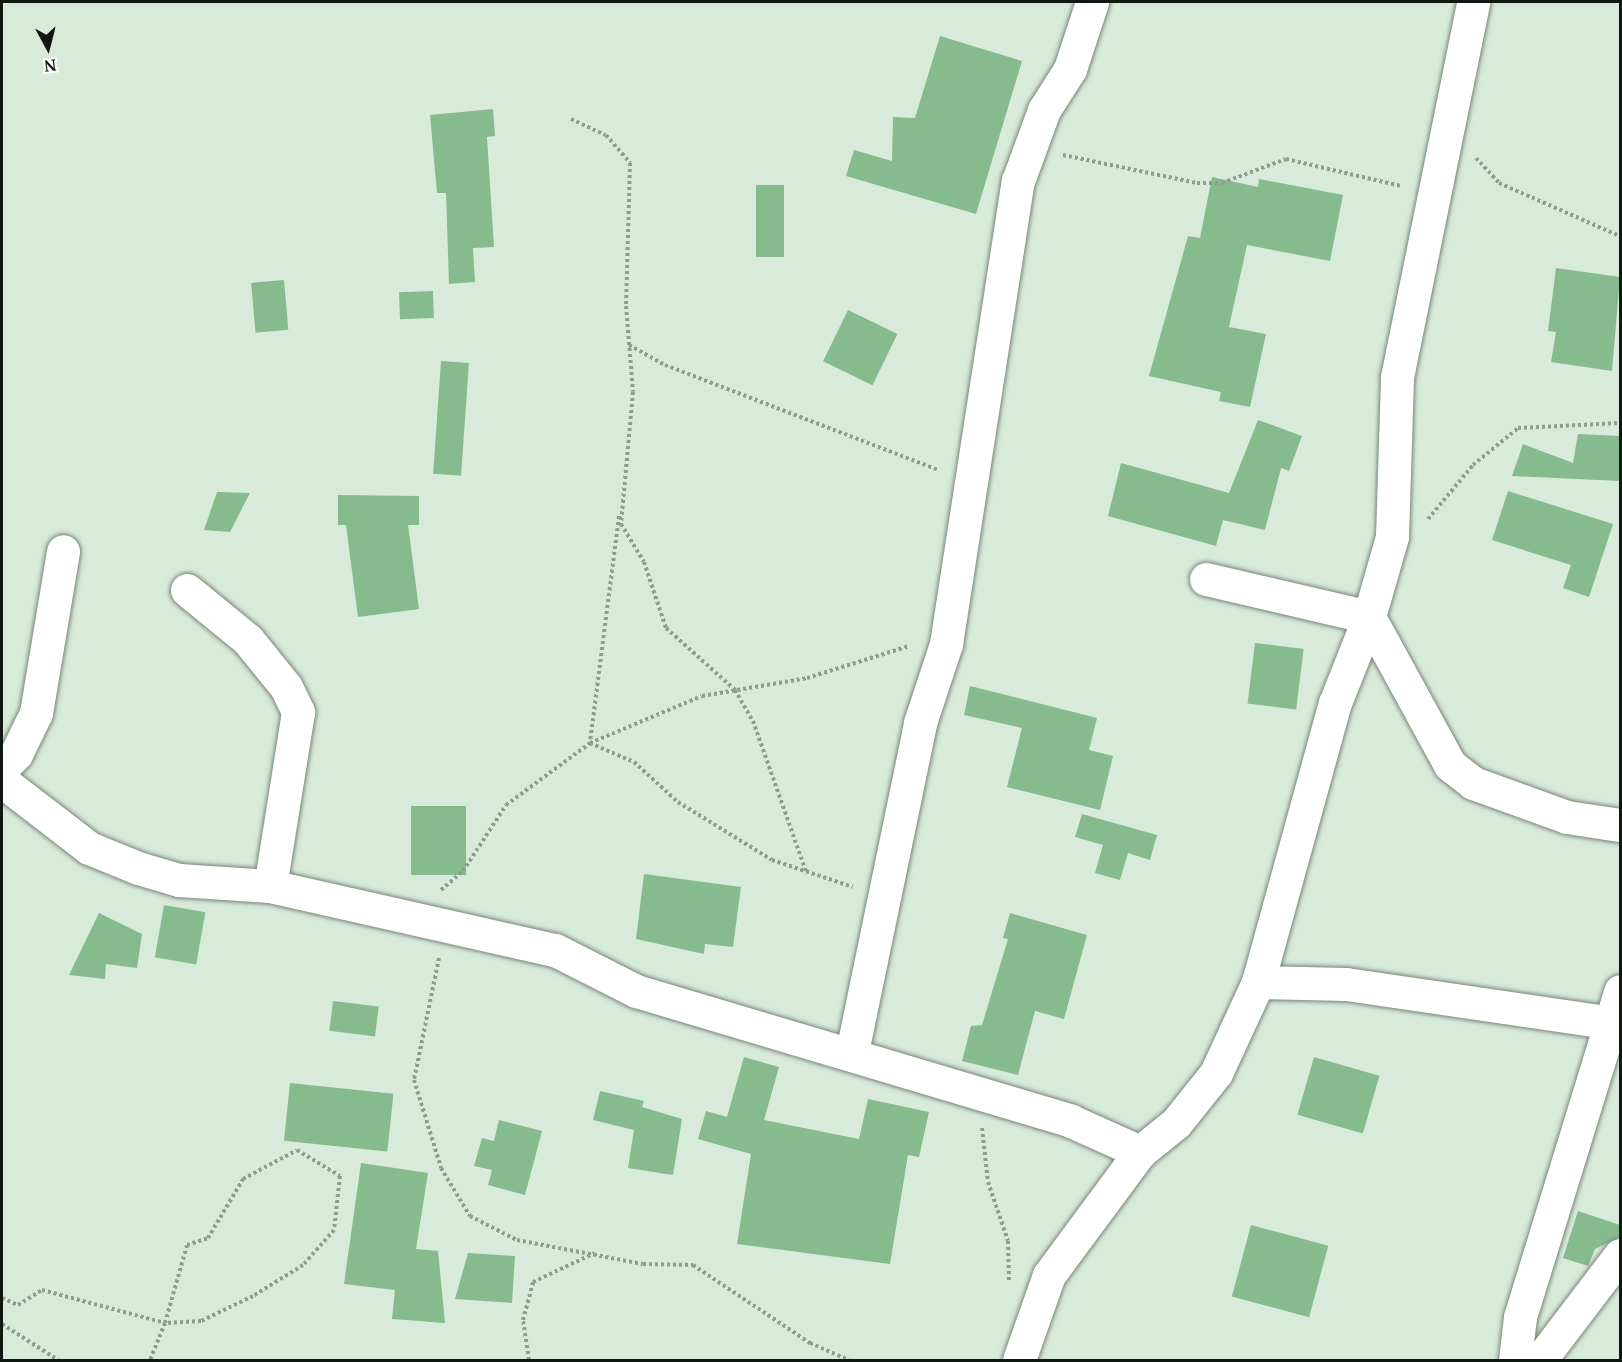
<!DOCTYPE html>
<style>
body{margin:0}
#map{position:relative;width:1622px;height:1362px;overflow:hidden;background:#d8eada;font-family:"PT Serif",serif}
div>[style]{position:absolute}
.building>*{inset:0;background:#86bb8d;transform-origin:0 0}
.path>*{height:4px;margin-top:-2px;transform-origin:0;background:repeating-linear-gradient(90deg,#8f9d90 0 3px,transparent 0 6px)}
.roads{filter:drop-shadow(0 0 2px #778678) drop-shadow(0 0 2px #778678)}
.minor>*{height:33px;margin:-16.5px;padding:0 16.5px;transform-origin:16.5px;border-radius:16.5px;background:#fff}
span{translate:-50% -50%;white-space:nowrap;text-align:center;line-height:1.15;-webkit-text-stroke:4.5px #fff;paint-order:stroke}
.frame{position:absolute;inset:0;border:3px solid #111711;pointer-events:none}
.north{position:absolute;left:18px;top:18px;width:60px;height:60px;-webkit-text-stroke:4px #fff;paint-order:stroke;rotate:173deg;font-size:16px;font-weight:700;line-height:24px;text-align:center;color:#111711}
.north::after{content:'';display:block;margin:auto;width:21px;height:27px;background:#111711;clip-path:polygon(50% 0,100% 100%,50% 72%,0 100%)}
</style>
<div id="map">
<div class="building">
<i style="clip-path:polygon(940px 36px,1022px 61px,976px 214px,846px 176px,854px 150px,892px 161px,893px 117px,915px 118px)"></i>
<i style="clip-path:polygon(493px 109px,495px 136px,487px 137px,494px 247px,473px 248px,475px 282px,449px 284px,446px 193px,437px 193px,430px 115px)"></i>
<i style="clip-path:polygon(1212px 177px,1258px 187px,1259px 179px,1343px 195px,1330px 261px,1247px 245px,1229px 327px,1266px 334px,1250px 407px,1219px 401px,1221px 392px,1149px 376px,1188px 236px,1200px 238px)"></i>
<i style="left:756px;top:185px;width:28px;height:72px"></i>
<i style="clip-path:polygon(1556px 268px,1620px 277px,1612px 371px,1551px 362px,1556px 332px,1548px 331px)"></i>
<i style="left:284px;top:280px;width:50px;height:33px;rotate:85deg"></i>
<i style="left:433px;top:291px;width:27px;height:34px;rotate:88deg"></i>
<i style="left:848px;top:310px;width:55px;height:57px;rotate:26deg"></i>
<i style="left:441px;top:361px;width:28px;height:113px;rotate:4deg"></i>
<i style="clip-path:polygon(1258px 420px,1302px 436px,1289px 471px,1281px 468px,1265px 530px,1223px 520px,1216px 546px,1108px 516px,1121px 463px,1229px 493px)"></i>
<i style="clip-path:polygon(1578px 434px,1620px 436px,1620px 481px,1512px 476px,1523px 444px,1573px 463px)"></i>
<i style="clip-path:polygon(1508px 491px,1613px 524px,1589px 597px,1563px 588px,1571px 565px,1492px 540px)"></i>
<i style="clip-path:polygon(217px 492px,250px 493px,230px 532px,204px 530px)"></i>
<i style="clip-path:polygon(338px 495px,419px 496px,419px 525px,408px 525px,419px 609px,358px 617px,346px 525px,338px 525px)"></i>
<i style="left:1255px;top:643px;width:49px;height:61px;rotate:7deg"></i>
<i style="clip-path:polygon(970px 686px,1097px 718px,1089px 750px,1113px 756px,1100px 810px,1007px 787px,1022px 728px,964px 715px)"></i>
<i style="left:466px;top:806px;width:69px;height:55px;rotate:90deg"></i>
<i style="clip-path:polygon(1082px 814px,1157px 835px,1150px 860px,1128px 853px,1120px 880px,1095px 873px,1103px 845px,1075px 837px)"></i>
<i style="clip-path:polygon(644px 874px,741px 887px,733px 947px,705px 944px,704px 954px,636px 939px)"></i>
<i style="left:164px;top:905px;width:42px;height:53px;rotate:10deg"></i>
<i style="clip-path:polygon(99px 913px,142px 934px,137px 968px,106px 964px,105px 979px,69px 975px)"></i>
<i style="clip-path:polygon(1010px 913px,1087px 935px,1064px 1019px,1035px 1011px,1018px 1075px,962px 1061px,971px 1026px,982px 1025px,1008px 939px,1003px 938px)"></i>
<i style="left:333px;top:1001px;width:46px;height:30px;rotate:7deg"></i>
<i style="clip-path:polygon(744px 1057px,779px 1067px,764px 1120px,859px 1139px,868px 1099px,929px 1112px,919px 1157px,908px 1155px,890px 1264px,737px 1244px,751px 1154px,698px 1139px,706px 1111px,727px 1117px)"></i>
<i style="left:1314px;top:1057px;width:68px;height:60px;rotate:16deg"></i>
<i style="left:290px;top:1083px;width:104px;height:58px;rotate:6deg"></i>
<i style="clip-path:polygon(600px 1091px,644px 1101px,642px 1107px,682px 1119px,673px 1175px,628px 1168px,634px 1130px,593px 1120px)"></i>
<i style="clip-path:polygon(499px 1120px,542px 1131px,525px 1195px,488px 1185px,492px 1170px,474px 1166px,482px 1138px,494px 1141px)"></i>
<i style="clip-path:polygon(361px 1163px,428px 1173px,416px 1249px,438px 1251px,445px 1323px,392px 1319px,395px 1290px,344px 1284px)"></i>
<i style="clip-path:polygon(1578px 1211px,1620px 1225px,1620px 1237px,1595px 1249px,1588px 1266px,1563px 1258px)"></i>
<i style="left:1251px;top:1225px;width:80px;height:74px;rotate:15deg"></i>
<i style="clip-path:polygon(468px 1253px,515px 1256px,512px 1303px,455px 1299px)"></i>
</div>
<div class="path">
<i style="left:571px;top:119px;width:38px;rotate:25deg"></i>
<i style="left:606px;top:135px;width:37px;rotate:49deg"></i>
<i style="left:630px;top:163px;width:143px;rotate:91.6deg"></i>
<i style="left:626px;top:306px;width:86px;rotate:85.3deg"></i>
<i style="left:633px;top:392px;width:133px;rotate:95.2deg"></i>
<i style="left:621px;top:524px;width:44px;rotate:58.8deg"></i>
<i style="left:644px;top:562px;width:70px;rotate:71.6deg"></i>
<i style="left:666px;top:628px;width:93px;rotate:41.9deg"></i>
<i style="left:735px;top:690px;width:36px;rotate:60deg"></i>
<i style="left:753px;top:721px;width:162px;rotate:70.6deg"></i>
<i style="left:1063px;top:155px;width:137px;rotate:11.8deg"></i>
<i style="left:1197px;top:183px;width:25px"></i>
<i style="left:1222px;top:183px;width:68px;rotate:-20.6deg"></i>
<i style="left:1286px;top:159px;width:118px;rotate:13.2deg"></i>
<i style="left:1476px;top:158px;width:34px;rotate:47deg"></i>
<i style="left:1499px;top:183px;width:132px;rotate:23.7deg"></i>
<i style="left:629px;top:345px;width:41px;rotate:29.1deg"></i>
<i style="left:665px;top:365px;width:293px;rotate:21deg"></i>
<i style="left:619px;top:516px;width:229px;rotate:97.3deg"></i>
<i style="left:590px;top:743px;width:48px;rotate:23.4deg"></i>
<i style="left:634px;top:762px;width:59px;rotate:42.3deg"></i>
<i style="left:678px;top:802px;width:110px;rotate:31.7deg"></i>
<i style="left:772px;top:860px;width:85px;rotate:18.4deg"></i>
<i style="left:1428px;top:519px;width:70px;rotate:-50.2deg"></i>
<i style="left:1473px;top:465px;width:58px;rotate:-39.4deg"></i>
<i style="left:1518px;top:428px;width:102px;rotate:-2.8deg"></i>
<i style="left:441px;top:890px;width:29px;rotate:-41deg"></i>
<i style="left:463px;top:871px;width:79px;rotate:-56.9deg"></i>
<i style="left:506px;top:805px;width:104px;rotate:-36.4deg"></i>
<i style="left:590px;top:743px;width:121px;rotate:-22.8deg"></i>
<i style="left:702px;top:696px;width:107px;rotate:-9.7deg"></i>
<i style="left:807px;top:678px;width:107px;rotate:-17.4deg"></i>
<i style="left:439px;top:958px;width:125px;rotate:101.6deg"></i>
<i style="left:414px;top:1080px;width:92px;rotate:72.9deg"></i>
<i style="left:441px;top:1168px;width:56px;rotate:58.9deg"></i>
<i style="left:470px;top:1216px;width:53px;rotate:27.1deg"></i>
<i style="left:517px;top:1240px;width:128px;rotate:10.8deg"></i>
<i style="left:643px;top:1264px;width:50px;rotate:1.1deg"></i>
<i style="left:693px;top:1265px;width:141px;rotate:33.7deg"></i>
<i style="left:810px;top:1343px;width:43px;rotate:23.6deg"></i>
<i style="left:982px;top:1128px;width:54px;rotate:83.7deg"></i>
<i style="left:988px;top:1182px;width:62px;rotate:71.3deg"></i>
<i style="left:1008px;top:1241px;width:41px;rotate:88.6deg"></i>
<i style="left:297px;top:1150px;width:50px;rotate:31.2deg"></i>
<i style="left:340px;top:1176px;width:54px;rotate:96.3deg"></i>
<i style="left:334px;top:1230px;width:47px;rotate:131.5deg"></i>
<i style="left:303px;top:1265px;width:59px;rotate:148.2deg"></i>
<i style="left:253px;top:1296px;width:58px;rotate:154.3deg"></i>
<i style="left:201px;top:1321px;width:36px;rotate:177deg"></i>
<i style="left:165px;top:1323px;width:81px;rotate:-74.2deg"></i>
<i style="left:187px;top:1245px;width:22px;rotate:-18deg"></i>
<i style="left:208px;top:1238px;width:69px;rotate:-59.3deg"></i>
<i style="left:243px;top:1179px;width:61px;rotate:-28.2deg"></i>
<i style="left:2px;top:1298px;width:17px;rotate:24deg"></i>
<i style="left:18px;top:1305px;width:28px;rotate:-32deg"></i>
<i style="left:42px;top:1290px;width:127px;rotate:15deg"></i>
<i style="left:165px;top:1323px;width:40px;rotate:112deg"></i>
<i style="left:2px;top:1324px;width:67px;rotate:32.7deg"></i>
<i style="left:529px;top:1360px;width:40px;rotate:-98.5deg"></i>
<i style="left:523px;top:1320px;width:39px;rotate:-75deg"></i>
<i style="left:533px;top:1282px;width:68px;rotate:-25.1deg"></i>
</div>
<div class="roads">
<div class="minor">
<i style="left:1206px;top:579px;width:167px;rotate:13.1deg"></i>
<i style="left:1369px;top:617px;width:169px;rotate:61.3deg"></i>
<i style="left:1450px;top:765px;width:29px;rotate:38deg"></i>
<i style="left:1473px;top:783px;width:100px;rotate:19.9deg"></i>
<i style="left:1567px;top:817px;width:54px;rotate:8.6deg"></i>
<i style="left:187px;top:590px;width:79px;rotate:39.3deg"></i>
<i style="left:248px;top:640px;width:60px;rotate:51deg"></i>
<i style="left:286px;top:687px;width:28px;rotate:64deg"></i>
<i style="left:298px;top:712px;width:176px;rotate:99.1deg"></i>
<i style="left:2px;top:768px;width:20px;rotate:-45deg"></i>
<i style="left:16px;top:754px;width:46px;rotate:-64deg"></i>
<i style="left:36px;top:713px;width:164px;rotate:-80.5deg"></i>
<i style="left:2px;top:781px;width:110px;rotate:37.6deg"></i>
<i style="left:89px;top:848px;width:53px;rotate:22.2deg"></i>
<i style="left:138px;top:868px;width:43px;rotate:16.3deg"></i>
<i style="left:179px;top:880px;width:91px;rotate:3.8deg"></i>
<i style="left:270px;top:886px;width:292px;rotate:12.7deg"></i>
<i style="left:555px;top:950px;width:91px;rotate:26.8deg"></i>
<i style="left:636px;top:991px;width:454px;rotate:16.6deg"></i>
<i style="left:1071px;top:1121px;width:76px;rotate:24.2deg"></i>
<i style="left:1258px;top:982px;width:88px;rotate:1.3deg"></i>
<i style="left:1346px;top:984px;width:277px;rotate:8.3deg"></i>
<i style="left:852px;top:1052px;width:336px;rotate:-78.3deg"></i>
<i style="left:920px;top:723px;width:83px;rotate:-71.8deg"></i>
<i style="left:946px;top:644px;width:469px;rotate:-81.2deg"></i>
<i style="left:1018px;top:181px;width:76px;rotate:-69.9deg"></i>
<i style="left:1044px;top:110px;width:49px;rotate:-57.6deg"></i>
<i style="left:1070px;top:69px;width:71px;rotate:-71.8deg"></i>
<i style="left:1019px;top:1360px;width:90px;rotate:-70.6deg"></i>
<i style="left:1049px;top:1275px;width:153px;rotate:-53.5deg"></i>
<i style="left:1140px;top:1152px;width:46px;rotate:-38.9deg"></i>
<i style="left:1176px;top:1123px;width:64px;rotate:-51.3deg"></i>
<i style="left:1216px;top:1073px;width:100px;rotate:-65.2deg"></i>
<i style="left:1258px;top:982px;width:289px;rotate:-74.6deg"></i>
<i style="left:1335px;top:703px;width:92px;rotate:-68.4deg"></i>
<i style="left:1369px;top:617px;width:83px;rotate:-74deg"></i>
<i style="left:1392px;top:537px;width:160px;rotate:-88.2deg"></i>
<i style="left:1397px;top:377px;width:383px;rotate:-78.5deg"></i>
<i style="left:1515px;top:1360px;width:43px;rotate:-83.4deg"></i>
<i style="left:1520px;top:1317px;width:341px;rotate:-72.9deg"></i>
<i style="left:1540px;top:1360px;width:132px;rotate:-52.7deg"></i>
</div>
</div>
<div class="frame"></div>
<div class="north">N</div>
</div>
